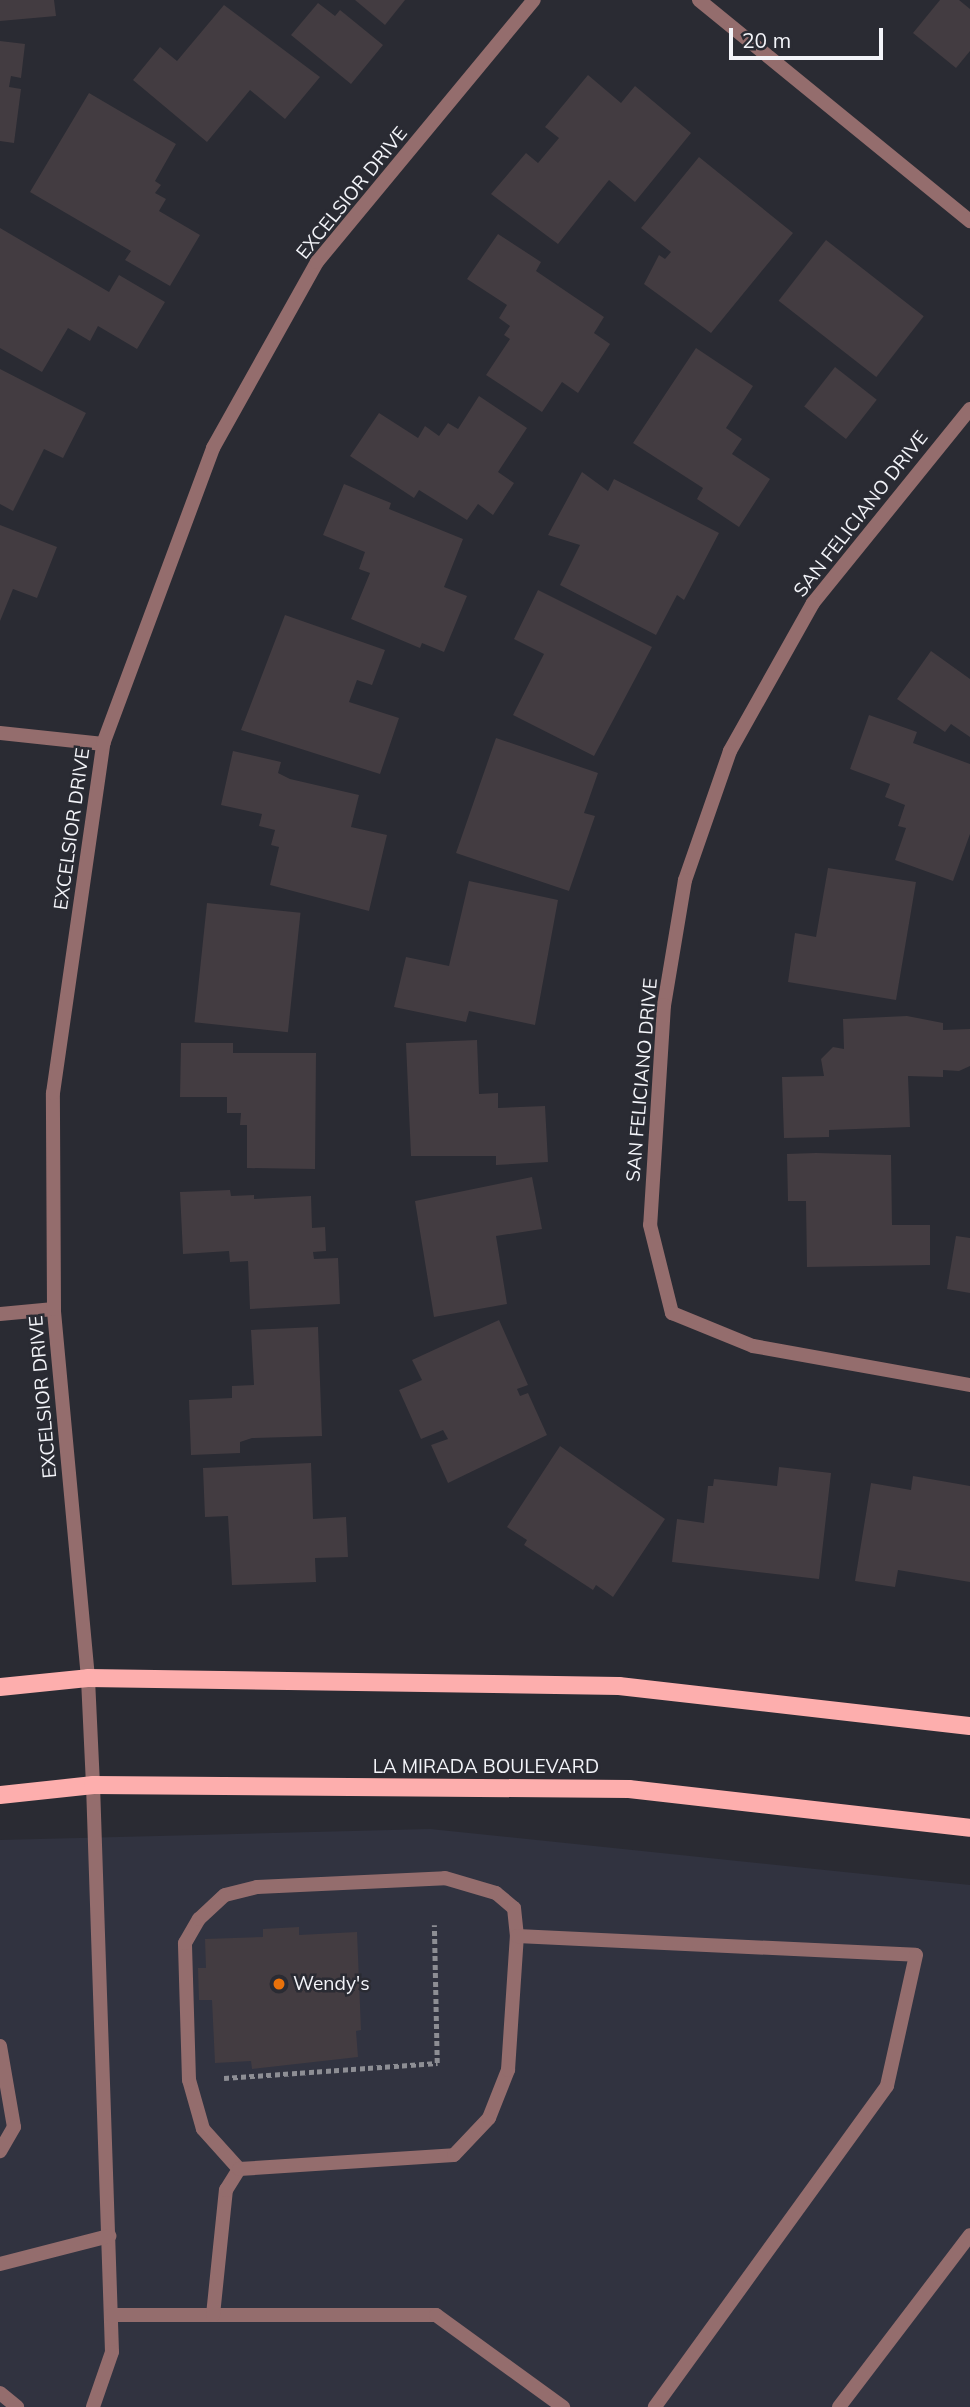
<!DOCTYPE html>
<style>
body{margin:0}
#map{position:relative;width:970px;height:2407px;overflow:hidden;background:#2a2b33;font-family:Mulish,sans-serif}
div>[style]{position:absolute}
.built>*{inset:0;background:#313340}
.building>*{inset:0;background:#433c41;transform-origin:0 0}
.path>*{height:4.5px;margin-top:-2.25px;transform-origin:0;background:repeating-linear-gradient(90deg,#8d8e94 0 5px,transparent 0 8.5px)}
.service>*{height:14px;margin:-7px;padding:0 7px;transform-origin:7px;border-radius:7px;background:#946d6d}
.minor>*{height:14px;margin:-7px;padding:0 7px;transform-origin:7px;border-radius:7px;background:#946d6d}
.primary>*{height:18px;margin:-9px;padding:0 9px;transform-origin:9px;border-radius:9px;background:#fdaead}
.dots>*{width:19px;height:19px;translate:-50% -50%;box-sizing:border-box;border:4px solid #2a2b33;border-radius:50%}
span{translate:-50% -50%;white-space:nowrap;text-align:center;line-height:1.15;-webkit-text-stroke:5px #2a2b33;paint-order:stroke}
.street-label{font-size:19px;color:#f3f4f9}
.poi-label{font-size:19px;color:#f3f4f9}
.left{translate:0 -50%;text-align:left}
.scale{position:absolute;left:729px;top:28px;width:154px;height:32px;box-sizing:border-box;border:4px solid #f3f4f9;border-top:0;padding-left:9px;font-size:21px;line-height:24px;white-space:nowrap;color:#f3f4f9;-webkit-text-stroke:5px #2a2b33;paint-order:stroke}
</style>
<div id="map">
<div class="built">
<i style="clip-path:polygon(430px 1829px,970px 1885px,970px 2407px,0 2407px,0 1840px)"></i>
</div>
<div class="building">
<i style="clip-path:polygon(0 0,54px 0,56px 16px,0 21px)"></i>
<i style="clip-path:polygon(355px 0,405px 0,385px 25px)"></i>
<i style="clip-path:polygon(940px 0,959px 0,970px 9px,970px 51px,956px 68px,913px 33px)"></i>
<i style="clip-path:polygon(318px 3px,335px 16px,340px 10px,383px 45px,351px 84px,291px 35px)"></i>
<i style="clip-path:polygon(224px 5px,320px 77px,285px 119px,250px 90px,207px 142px,133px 80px,160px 47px,177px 61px)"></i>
<i style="clip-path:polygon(0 41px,25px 44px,21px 78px,11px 76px,9px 87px,21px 89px,14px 143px,0 141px)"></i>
<i style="clip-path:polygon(588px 75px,621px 103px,635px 86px,691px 133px,635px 202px,609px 180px,558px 244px,491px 194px,526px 153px,538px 163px,559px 138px,545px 127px)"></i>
<i style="clip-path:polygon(89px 93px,176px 144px,155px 181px,161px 185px,155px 193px,166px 199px,159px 211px,200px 235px,170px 286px,125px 260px,131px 251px,30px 192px)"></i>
<i style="clip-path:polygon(699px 157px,793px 233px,711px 333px,644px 284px,659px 255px,665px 259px,671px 252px,641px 228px)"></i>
<i style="clip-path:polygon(0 228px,109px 292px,119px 275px,165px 302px,137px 349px,98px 326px,90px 341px,68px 328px,42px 372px,0 348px)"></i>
<i style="clip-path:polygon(498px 234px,541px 262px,536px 271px,604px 317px,594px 333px,610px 344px,578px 393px,562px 382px,542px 412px,486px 375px,510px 339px,504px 335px,510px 326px,499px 318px,507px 305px,467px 279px)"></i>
<i style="left:826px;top:240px;width:124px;height:77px;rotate:38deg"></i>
<i style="clip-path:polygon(696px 348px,753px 386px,726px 428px,742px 439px,732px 454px,770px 479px,739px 527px,697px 499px,703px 488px,633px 443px)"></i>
<i style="left:835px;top:367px;width:53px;height:50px;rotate:38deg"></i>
<i style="clip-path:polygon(0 369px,86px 413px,63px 458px,44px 449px,13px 511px,0 504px)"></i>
<i style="clip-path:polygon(479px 396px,527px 428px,498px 472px,514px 483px,493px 515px,478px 504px,467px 520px,419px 490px,414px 498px,350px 456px,379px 413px,418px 438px,425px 426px,439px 436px,448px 423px,458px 429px)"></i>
<i style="clip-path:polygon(582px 472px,608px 491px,614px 479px,719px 533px,684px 600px,677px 595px,656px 635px,560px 585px,580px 545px,548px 535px)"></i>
<i style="clip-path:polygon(344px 484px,391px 503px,389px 509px,463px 539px,444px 587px,467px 596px,444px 652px,422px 643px,420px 648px,351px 619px,370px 573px,359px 569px,365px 552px,323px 535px)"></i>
<i style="clip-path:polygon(0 525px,57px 547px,37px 598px,13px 589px,0 621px)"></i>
<i style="clip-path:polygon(538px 590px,652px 647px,594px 756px,513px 715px,544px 654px,514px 639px)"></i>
<i style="clip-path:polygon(285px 615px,385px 650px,372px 685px,357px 680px,349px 702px,399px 718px,380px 774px,241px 730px)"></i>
<i style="clip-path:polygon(931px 651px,970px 679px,970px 737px,951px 724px,945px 732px,897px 699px)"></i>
<i style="clip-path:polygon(869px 715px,917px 732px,913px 743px,970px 764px,970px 834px,953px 881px,895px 860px,906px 828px,898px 826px,905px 805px,885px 797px,890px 784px,850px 769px)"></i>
<i style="clip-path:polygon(496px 738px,598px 773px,584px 813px,595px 816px,569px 891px,456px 853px)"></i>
<i style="clip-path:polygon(233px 751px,281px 762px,278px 773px,290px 779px,359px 795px,351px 827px,387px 835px,369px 911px,270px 885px,279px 847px,271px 845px,275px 830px,259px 826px,262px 814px,221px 805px)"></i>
<i style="clip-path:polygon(828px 868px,916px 882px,896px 1000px,788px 982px,795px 933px,816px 937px)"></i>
<i style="clip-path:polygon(469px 881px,558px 900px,535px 1025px,469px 1011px,466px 1022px,394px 1007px,406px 957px,449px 966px)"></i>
<i style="left:207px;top:903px;width:94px;height:120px;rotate:6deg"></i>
<i style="clip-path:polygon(907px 1016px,943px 1023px,943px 1030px,970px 1029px,970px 1066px,959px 1071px,943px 1070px,943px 1077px,908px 1076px,910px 1127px,829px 1130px,829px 1137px,784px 1138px,782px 1077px,824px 1076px,821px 1059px,833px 1047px,844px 1049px,843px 1019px)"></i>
<i style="clip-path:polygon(477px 1040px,479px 1094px,498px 1093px,498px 1108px,545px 1106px,548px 1162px,496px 1165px,496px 1156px,411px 1156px,406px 1043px)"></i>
<i style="clip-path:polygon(181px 1043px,233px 1043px,233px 1053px,316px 1053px,315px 1169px,247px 1168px,247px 1125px,240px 1125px,241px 1113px,227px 1113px,227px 1097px,180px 1097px)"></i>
<i style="clip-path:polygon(816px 1153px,891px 1155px,892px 1225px,930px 1225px,930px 1265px,807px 1267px,806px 1201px,788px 1201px,787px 1154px)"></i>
<i style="clip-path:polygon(532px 1177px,542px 1229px,496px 1236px,507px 1304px,434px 1317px,415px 1201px)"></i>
<i style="clip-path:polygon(230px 1190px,231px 1196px,254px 1195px,254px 1199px,311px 1196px,312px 1228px,325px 1227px,326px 1251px,313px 1252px,314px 1259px,338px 1258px,340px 1304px,250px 1309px,248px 1261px,230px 1262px,229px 1251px,183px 1254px,180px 1192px)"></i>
<i style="clip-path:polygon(956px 1236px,970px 1238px,970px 1293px,947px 1289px)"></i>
<i style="clip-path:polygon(499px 1320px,528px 1385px,517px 1389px,520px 1396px,528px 1393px,547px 1435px,448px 1483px,431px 1445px,448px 1439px,443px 1430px,421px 1439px,399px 1390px,422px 1380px,412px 1360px)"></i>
<i style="clip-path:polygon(318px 1327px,322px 1436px,252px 1438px,240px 1442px,240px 1453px,191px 1455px,189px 1400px,232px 1398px,232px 1386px,254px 1385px,251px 1330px)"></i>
<i style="clip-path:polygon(560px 1446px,665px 1519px,613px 1597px,596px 1585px,593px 1590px,524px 1545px,527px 1540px,507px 1527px)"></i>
<i style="clip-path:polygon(311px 1463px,313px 1519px,346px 1517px,348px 1557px,315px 1558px,316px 1582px,232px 1585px,228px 1516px,205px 1517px,203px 1468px)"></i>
<i style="clip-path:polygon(779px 1467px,831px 1473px,819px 1579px,672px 1562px,677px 1519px,704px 1523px,708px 1486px,713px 1486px,714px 1479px,777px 1486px)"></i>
<i style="clip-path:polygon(913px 1476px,970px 1486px,970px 1582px,898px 1570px,895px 1587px,855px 1581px,871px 1483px,911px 1490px)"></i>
<i style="clip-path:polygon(299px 1927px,299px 1935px,357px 1932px,361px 2030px,356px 2031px,358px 2057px,252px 2069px,251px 2061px,215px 2063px,212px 2000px,199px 2000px,198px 1968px,206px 1968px,205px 1939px,263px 1937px,263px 1929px)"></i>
</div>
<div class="path">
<i style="left:224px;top:2078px;width:214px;rotate:-4deg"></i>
<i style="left:437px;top:2063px;width:138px;rotate:-91.2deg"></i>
</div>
<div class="service">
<i style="left:93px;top:1785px;width:567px;rotate:88.08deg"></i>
<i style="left:112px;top:2352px;width:58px;rotate:109.1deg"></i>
<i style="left:0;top:2046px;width:82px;rotate:80.2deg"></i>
<i style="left:14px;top:2127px;width:28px;rotate:120deg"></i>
<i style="left:239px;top:2169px;width:54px;rotate:-132deg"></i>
<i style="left:203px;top:2129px;width:51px;rotate:-105.9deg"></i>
<i style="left:189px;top:2080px;width:137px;rotate:-91.7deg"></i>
<i style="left:185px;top:1943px;width:28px;rotate:-60deg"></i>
<i style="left:199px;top:1919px;width:35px;rotate:-43deg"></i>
<i style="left:225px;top:1895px;width:33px;rotate:-14deg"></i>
<i style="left:257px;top:1887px;width:188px;rotate:-2.7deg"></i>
<i style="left:445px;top:1878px;width:53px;rotate:16.4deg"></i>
<i style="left:496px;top:1893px;width:23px;rotate:40deg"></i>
<i style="left:514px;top:1908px;width:28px;rotate:84deg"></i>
<i style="left:0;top:2264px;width:113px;rotate:-14.4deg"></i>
<i style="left:111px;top:2315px;width:325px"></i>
<i style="left:436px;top:2315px;width:157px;rotate:35.9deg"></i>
<i style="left:213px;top:2315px;width:126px;rotate:-84.1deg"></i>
<i style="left:226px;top:2190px;width:25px;rotate:-58deg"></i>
<i style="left:239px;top:2169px;width:215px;rotate:-3.7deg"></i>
<i style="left:454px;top:2155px;width:51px;rotate:-46.6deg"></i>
<i style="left:489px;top:2118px;width:52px;rotate:-68.4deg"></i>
<i style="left:508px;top:2070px;width:134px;rotate:-86.2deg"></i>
<i style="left:517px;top:1936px;width:399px;rotate:2.7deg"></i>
<i style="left:916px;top:1955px;width:134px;rotate:102.5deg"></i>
<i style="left:887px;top:2086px;width:396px;rotate:125.9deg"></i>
<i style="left:0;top:2393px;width:22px;rotate:39deg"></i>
<i style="left:839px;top:2407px;width:216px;rotate:-52.7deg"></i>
</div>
<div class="minor">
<i style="left:699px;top:0;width:350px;rotate:39.2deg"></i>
<i style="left:970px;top:409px;width:250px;rotate:129deg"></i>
<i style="left:813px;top:603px;width:170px;rotate:119.3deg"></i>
<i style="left:730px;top:751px;width:137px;rotate:109.2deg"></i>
<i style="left:685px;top:880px;width:127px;rotate:99.5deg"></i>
<i style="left:664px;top:1005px;width:220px;rotate:93.6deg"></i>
<i style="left:650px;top:1225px;width:91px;rotate:76deg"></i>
<i style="left:672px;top:1313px;width:87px;rotate:22.2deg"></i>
<i style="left:753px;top:1346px;width:220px;rotate:10.2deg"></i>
<i style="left:0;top:733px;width:104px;rotate:6.1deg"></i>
<i style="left:0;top:1314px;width:54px;rotate:-5.3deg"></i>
<i style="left:93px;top:1785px;width:107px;rotate:-92.7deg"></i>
<i style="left:88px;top:1678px;width:371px;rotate:-95.3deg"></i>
<i style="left:54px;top:1309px;width:216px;rotate:-90.3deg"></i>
<i style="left:53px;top:1093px;width:353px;rotate:-81.8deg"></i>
<i style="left:103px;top:744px;width:316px;rotate:-69.6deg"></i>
<i style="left:213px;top:448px;width:213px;rotate:-60.8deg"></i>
<i style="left:317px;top:262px;width:340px;rotate:-50.4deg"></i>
</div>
<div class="primary">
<i style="left:0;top:1687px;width:88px;rotate:-5.8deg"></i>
<i style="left:88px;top:1678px;width:531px;rotate:0.86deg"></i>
<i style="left:619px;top:1686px;width:353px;rotate:6.5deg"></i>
<i style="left:0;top:1795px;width:94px;rotate:-6.1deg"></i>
<i style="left:93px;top:1785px;width:536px;rotate:0.43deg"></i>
<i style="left:629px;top:1789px;width:343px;rotate:6.5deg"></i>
</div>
<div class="dots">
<i style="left:279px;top:1984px;background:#e8710a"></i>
</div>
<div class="street-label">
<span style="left:352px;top:193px;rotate:-51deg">EXCELSIOR DRIVE</span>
<span style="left:861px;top:514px;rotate:-52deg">SAN FELICIANO DRIVE</span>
<span style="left:72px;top:829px;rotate:-82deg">EXCELSIOR DRIVE</span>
<span style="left:642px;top:1080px;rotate:-85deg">SAN FELICIANO DRIVE</span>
<span style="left:43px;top:1397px;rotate:-95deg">EXCELSIOR DRIVE</span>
<span style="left:486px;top:1767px">LA MIRADA BOULEVARD</span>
</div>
<div class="poi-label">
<span class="left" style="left:293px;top:1984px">Wendy's</span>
</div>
<div class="scale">20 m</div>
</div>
